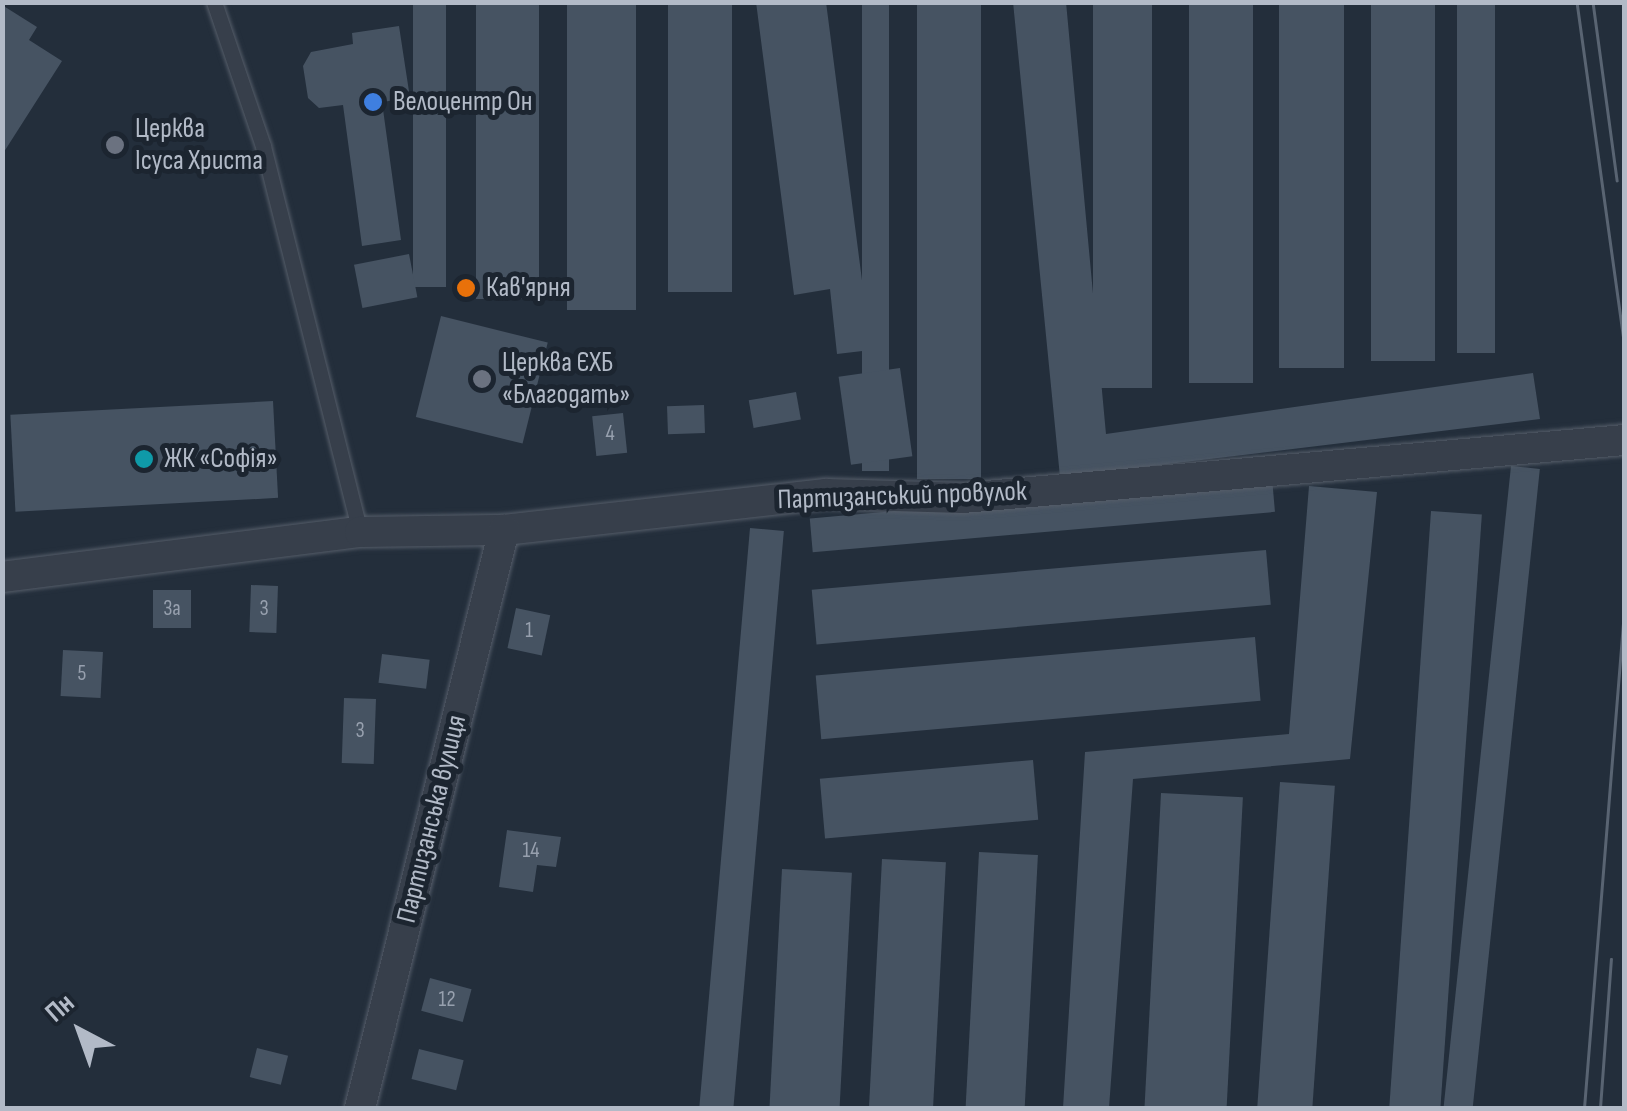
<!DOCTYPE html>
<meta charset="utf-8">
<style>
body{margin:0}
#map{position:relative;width:1627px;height:1111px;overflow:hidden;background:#232e3b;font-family:"Sofia Sans Condensed",sans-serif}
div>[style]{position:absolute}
.building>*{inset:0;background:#465362;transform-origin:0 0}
.roads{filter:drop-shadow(0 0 2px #555d69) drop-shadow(0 0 2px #555d69)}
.lane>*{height:15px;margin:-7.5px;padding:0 7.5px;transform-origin:7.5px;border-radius:7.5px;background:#373f4b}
.street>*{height:30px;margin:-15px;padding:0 15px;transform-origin:15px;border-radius:15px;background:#373f4b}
.tram>*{height:2.5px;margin:-1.25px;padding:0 1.25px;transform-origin:1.25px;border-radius:1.25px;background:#596472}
.dots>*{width:28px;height:28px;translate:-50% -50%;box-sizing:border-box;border:5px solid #1c2530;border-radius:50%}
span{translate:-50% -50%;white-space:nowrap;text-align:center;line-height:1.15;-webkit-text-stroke:10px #1c2530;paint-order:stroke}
.number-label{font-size:22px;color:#97a0ae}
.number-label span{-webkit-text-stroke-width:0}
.poi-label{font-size:28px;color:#b2bac7}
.left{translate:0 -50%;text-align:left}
.street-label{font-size:28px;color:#b2bac7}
.frame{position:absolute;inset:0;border:5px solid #b2bac7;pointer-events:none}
.north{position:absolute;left:30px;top:981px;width:100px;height:100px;-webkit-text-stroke:8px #1c2530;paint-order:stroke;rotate:319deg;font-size:28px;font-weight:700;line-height:40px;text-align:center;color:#b2bac7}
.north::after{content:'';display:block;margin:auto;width:35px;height:45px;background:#b2bac7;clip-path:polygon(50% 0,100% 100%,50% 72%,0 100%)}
</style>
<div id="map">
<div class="building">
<i style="left:413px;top:2px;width:33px;height:285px"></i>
<i style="left:476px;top:2px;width:63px;height:297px"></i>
<i style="left:567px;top:2px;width:69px;height:308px"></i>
<i style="left:668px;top:2px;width:64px;height:290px"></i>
<i style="clip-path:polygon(756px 2px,826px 2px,871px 350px,837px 354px,830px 289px,794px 295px)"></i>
<i style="left:862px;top:2px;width:27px;height:469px"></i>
<i style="left:917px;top:2px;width:64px;height:477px"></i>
<i style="clip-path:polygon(1013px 2px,1066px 2px,1106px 434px,1533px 373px,1540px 419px,1060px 477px)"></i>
<i style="left:1093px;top:2px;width:59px;height:386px"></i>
<i style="left:1189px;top:2px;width:64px;height:381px"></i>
<i style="left:1279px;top:2px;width:65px;height:366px"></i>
<i style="left:1371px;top:2px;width:64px;height:359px"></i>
<i style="left:1457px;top:2px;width:38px;height:351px"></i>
<i style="clip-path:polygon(2px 5px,37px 27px,29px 40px,62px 61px,2px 155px)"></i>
<i style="clip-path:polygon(399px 26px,410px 98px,382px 102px,401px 240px,362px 246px,343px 105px,319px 108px,308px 98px,303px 66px,311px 52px,353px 44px,352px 33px)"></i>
<i style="left:409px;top:254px;width:44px;height:56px;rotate:79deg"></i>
<i style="left:441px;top:316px;width:110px;height:104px;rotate:14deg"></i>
<i style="left:900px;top:368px;width:89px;height:62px;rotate:82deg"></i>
<i style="left:796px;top:392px;width:28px;height:48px;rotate:80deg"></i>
<i style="left:273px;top:401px;width:97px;height:263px;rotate:87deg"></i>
<i style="left:704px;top:405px;width:28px;height:37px;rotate:88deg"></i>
<i style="left:623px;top:413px;width:40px;height:31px;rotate:84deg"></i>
<i style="left:1511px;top:466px;width:29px;height:644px;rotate:6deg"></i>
<i style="left:1272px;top:478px;width:34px;height:464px;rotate:85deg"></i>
<i style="clip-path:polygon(1309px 486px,1377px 492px,1350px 759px,1133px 779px,1109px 1108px,1063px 1108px,1085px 752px,1289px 734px)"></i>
<i style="left:1431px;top:511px;width:51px;height:599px;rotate:4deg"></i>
<i style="left:750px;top:528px;width:34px;height:582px;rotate:5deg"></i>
<i style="left:1266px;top:550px;width:55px;height:456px;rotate:85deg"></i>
<i style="left:251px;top:585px;width:27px;height:47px;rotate:2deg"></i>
<i style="left:153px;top:590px;width:38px;height:38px"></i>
<i style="left:516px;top:608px;width:35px;height:41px;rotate:12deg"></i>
<i style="left:1255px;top:637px;width:64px;height:441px;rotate:85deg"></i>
<i style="left:63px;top:650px;width:40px;height:46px;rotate:3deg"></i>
<i style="left:382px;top:654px;width:48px;height:29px;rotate:7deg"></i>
<i style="left:344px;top:698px;width:32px;height:65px;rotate:2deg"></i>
<i style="left:1033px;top:760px;width:60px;height:214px;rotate:85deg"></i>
<i style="left:1280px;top:782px;width:55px;height:327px;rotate:4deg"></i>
<i style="left:1161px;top:793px;width:82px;height:315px;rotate:3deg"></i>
<i style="clip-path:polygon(507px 830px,561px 837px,556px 867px,537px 865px,533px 892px,499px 887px)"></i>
<i style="left:979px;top:852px;width:59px;height:256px;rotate:3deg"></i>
<i style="left:882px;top:859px;width:64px;height:249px;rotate:3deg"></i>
<i style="left:782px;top:869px;width:70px;height:239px;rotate:3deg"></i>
<i style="left:430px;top:978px;width:43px;height:34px;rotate:15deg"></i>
<i style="left:257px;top:1048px;width:32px;height:30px;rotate:14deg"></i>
<i style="left:419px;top:1049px;width:46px;height:31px;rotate:14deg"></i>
</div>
<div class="roads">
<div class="lane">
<i style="left:214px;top:2px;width:152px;rotate:71.2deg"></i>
<i style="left:263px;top:146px;width:398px;rotate:75.9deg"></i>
</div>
<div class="street">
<i style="left:2px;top:577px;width:361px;rotate:-7.2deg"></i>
<i style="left:360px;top:532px;width:144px;rotate:-0.8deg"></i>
<i style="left:504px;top:530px;width:324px;rotate:-6.4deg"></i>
<i style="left:826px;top:494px;width:137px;rotate:1.7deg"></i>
<i style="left:963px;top:498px;width:664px;rotate:-5.01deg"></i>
<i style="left:360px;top:1108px;width:596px;rotate:-76.01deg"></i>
</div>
</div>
<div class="tram">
<i style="left:1577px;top:2px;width:342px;rotate:82.1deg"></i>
<i style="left:1593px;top:2px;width:180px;rotate:82.3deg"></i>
<i style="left:1584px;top:1108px;width:500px;rotate:-85.4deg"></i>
<i style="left:1600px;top:1108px;width:149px;rotate:-85.8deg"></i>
</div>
<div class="dots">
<i style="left:373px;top:102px;background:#3f7fe0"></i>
<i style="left:115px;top:145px;background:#6b7280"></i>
<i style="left:466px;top:288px;background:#e8710a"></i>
<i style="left:482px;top:379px;background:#6b7280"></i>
<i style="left:144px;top:459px;background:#0f9aa8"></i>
</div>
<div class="number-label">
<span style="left:610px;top:434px">4</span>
<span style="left:172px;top:609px">3а</span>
<span style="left:264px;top:609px">3</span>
<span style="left:529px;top:631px">1</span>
<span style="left:82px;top:674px">5</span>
<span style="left:360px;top:731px">3</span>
<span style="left:531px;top:851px">14</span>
<span style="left:447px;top:1000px">12</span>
</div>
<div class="poi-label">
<span class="left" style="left:393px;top:102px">Велоцентр Он</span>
<span class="left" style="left:135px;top:145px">Церква<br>Ісуса Христа</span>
<span class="left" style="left:486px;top:288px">Кав'ярня</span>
<span class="left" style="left:502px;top:379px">Церква ЄХБ<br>«Благодать»</span>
<span class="left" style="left:164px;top:459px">ЖК «Софія»</span>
</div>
<div class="street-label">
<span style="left:902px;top:496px;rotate:-2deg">Партизанський провулок</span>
<span style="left:432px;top:819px;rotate:-76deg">Партизанська вулиця</span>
</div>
<div class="frame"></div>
<div class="north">Пн</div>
</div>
